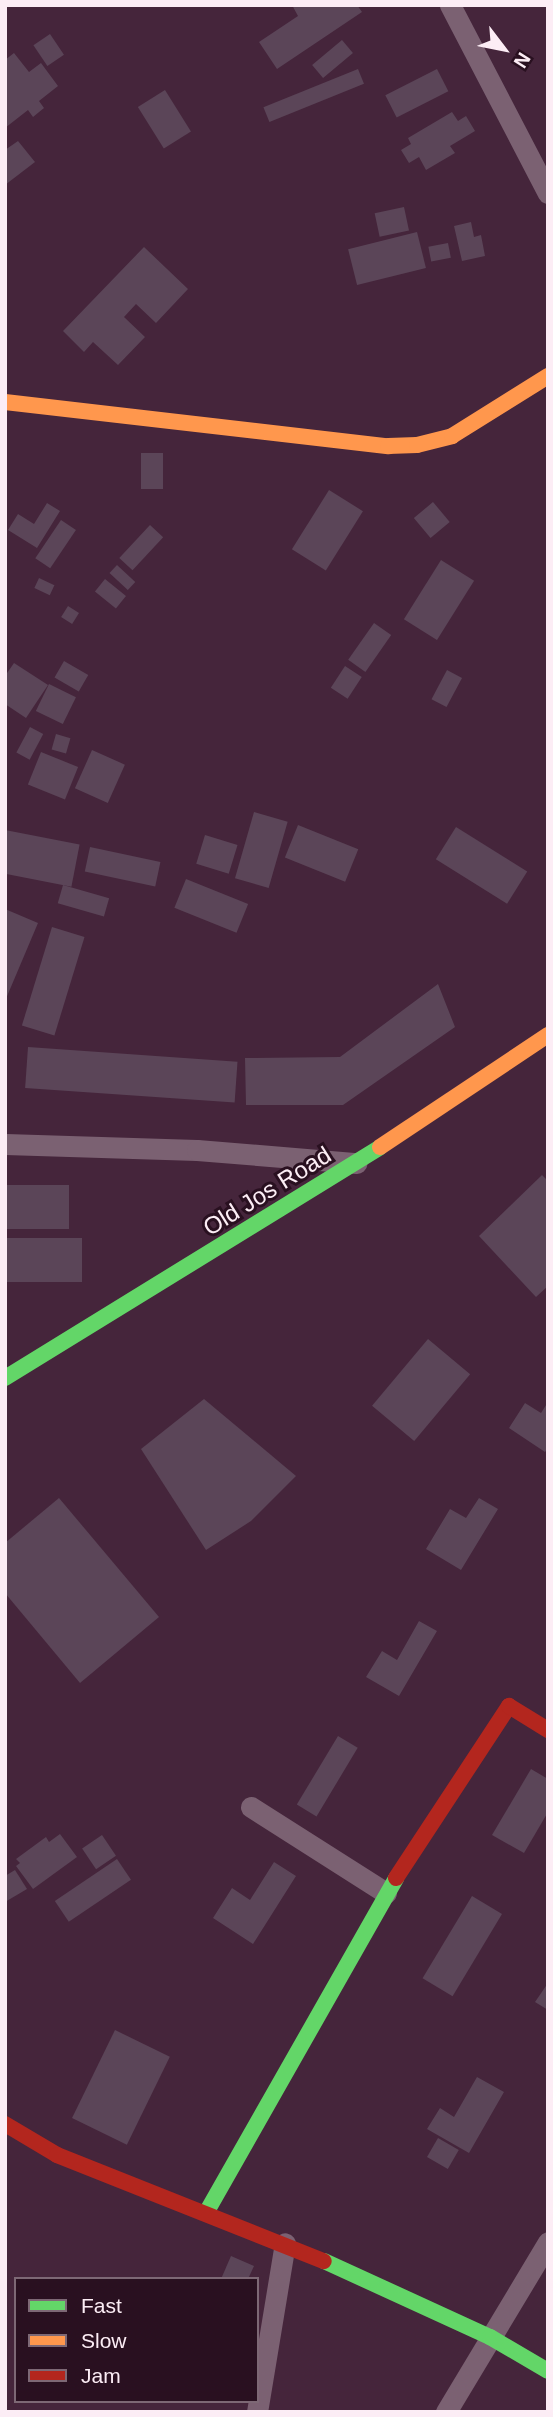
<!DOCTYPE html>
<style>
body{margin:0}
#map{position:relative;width:553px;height:2417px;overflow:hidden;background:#45253b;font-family:Arial,sans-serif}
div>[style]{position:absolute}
.building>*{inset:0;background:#5b4558;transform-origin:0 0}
.street>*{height:21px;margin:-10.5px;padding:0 10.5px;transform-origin:10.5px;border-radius:10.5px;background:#7b6172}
.fast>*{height:16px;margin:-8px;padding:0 8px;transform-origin:8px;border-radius:8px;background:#63d668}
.slow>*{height:16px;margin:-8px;padding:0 8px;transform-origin:8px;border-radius:8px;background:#ff974d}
.jam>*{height:16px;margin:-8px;padding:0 8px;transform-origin:8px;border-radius:8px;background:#b3261e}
span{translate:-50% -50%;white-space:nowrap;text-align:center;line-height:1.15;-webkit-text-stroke:6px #291020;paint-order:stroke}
.street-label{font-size:24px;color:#fcedf5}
.frame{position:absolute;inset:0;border:7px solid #fcedf5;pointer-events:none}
.legend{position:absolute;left:14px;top:2277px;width:245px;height:126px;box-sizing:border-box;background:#291020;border:2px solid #7d6875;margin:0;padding:9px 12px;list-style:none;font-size:21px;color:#fcedf5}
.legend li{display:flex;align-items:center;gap:14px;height:35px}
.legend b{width:35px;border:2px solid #7d6875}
.north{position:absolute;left:469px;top:14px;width:70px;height:70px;-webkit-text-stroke:5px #291020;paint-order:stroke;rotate:122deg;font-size:19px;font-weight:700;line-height:28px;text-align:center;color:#fcedf5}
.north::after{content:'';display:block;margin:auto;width:24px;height:32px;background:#fcedf5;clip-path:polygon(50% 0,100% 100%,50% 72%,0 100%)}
</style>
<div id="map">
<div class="building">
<i style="clip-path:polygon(292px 5px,357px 5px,362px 12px,277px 69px,259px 42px,298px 16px)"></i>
<i style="left:50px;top:34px;width:25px;height:20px;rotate:56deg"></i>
<i style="left:342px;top:40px;width:17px;height:39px;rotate:50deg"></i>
<i style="clip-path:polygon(14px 53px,29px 72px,41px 63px,58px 86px,39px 101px,44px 108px,33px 117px,28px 110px,5px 128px,5px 60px)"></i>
<i style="left:358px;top:69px;width:16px;height:102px;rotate:68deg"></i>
<i style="left:437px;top:69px;width:25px;height:58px;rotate:63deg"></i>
<i style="left:165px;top:90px;width:49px;height:32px;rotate:58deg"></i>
<i style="clip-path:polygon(452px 112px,458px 121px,466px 116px,475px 131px,450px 146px,455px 153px,426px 170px,419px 157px,409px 163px,401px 150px,411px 144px,408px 138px)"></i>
<i style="clip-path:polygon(18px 141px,35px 162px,5px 185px,5px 150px)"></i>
<i style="left:404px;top:207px;width:24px;height:30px;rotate:78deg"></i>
<i style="clip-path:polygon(471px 222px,474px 237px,481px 235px,485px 256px,462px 261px,454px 226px)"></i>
<i style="left:417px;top:232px;width:37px;height:71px;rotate:76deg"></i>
<i style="left:448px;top:243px;width:15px;height:20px;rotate:79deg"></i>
<i style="clip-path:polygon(144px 247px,188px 289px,156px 323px,136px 304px,124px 317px,145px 337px,118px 365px,93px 342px,84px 352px,63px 331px)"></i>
<i style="left:141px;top:453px;width:22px;height:36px"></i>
<i style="left:329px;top:490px;width:40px;height:70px;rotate:32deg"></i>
<i style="left:433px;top:502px;width:26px;height:25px;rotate:50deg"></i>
<i style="clip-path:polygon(47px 503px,60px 511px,37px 548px,8px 530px,18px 514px,34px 524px)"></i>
<i style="left:61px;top:520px;width:18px;height:46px;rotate:34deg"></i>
<i style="left:150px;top:525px;width:18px;height:45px;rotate:43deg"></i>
<i style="left:441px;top:560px;width:39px;height:70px;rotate:32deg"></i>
<i style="left:117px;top:565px;width:25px;height:11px;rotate:43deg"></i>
<i style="left:39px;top:578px;width:17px;height:11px;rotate:25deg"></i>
<i style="left:105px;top:579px;width:27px;height:16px;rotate:39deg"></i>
<i style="left:68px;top:606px;width:13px;height:13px;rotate:32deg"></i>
<i style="left:374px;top:623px;width:21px;height:45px;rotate:35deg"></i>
<i style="left:64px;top:661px;width:28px;height:19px;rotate:30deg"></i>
<i style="clip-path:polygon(14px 663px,48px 685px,26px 718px,5px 704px,5px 676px)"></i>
<i style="left:345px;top:666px;width:20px;height:26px;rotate:33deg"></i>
<i style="left:447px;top:670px;width:17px;height:33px;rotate:28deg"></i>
<i style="left:49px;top:684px;width:30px;height:30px;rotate:26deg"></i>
<i style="left:30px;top:727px;width:15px;height:29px;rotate:28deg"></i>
<i style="left:56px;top:734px;width:15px;height:16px;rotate:16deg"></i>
<i style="left:92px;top:750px;width:36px;height:42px;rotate:24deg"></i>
<i style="left:41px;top:752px;width:40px;height:35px;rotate:22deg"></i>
<i style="left:254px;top:812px;width:35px;height:69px;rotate:16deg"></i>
<i style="left:298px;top:825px;width:65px;height:35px;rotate:22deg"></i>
<i style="left:456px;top:827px;width:84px;height:38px;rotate:32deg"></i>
<i style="left:5px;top:830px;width:76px;height:43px;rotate:11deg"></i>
<i style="left:205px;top:835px;width:34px;height:30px;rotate:17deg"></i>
<i style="left:90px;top:847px;width:72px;height:25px;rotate:12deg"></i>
<i style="left:186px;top:879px;width:67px;height:31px;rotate:22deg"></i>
<i style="left:63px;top:885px;width:48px;height:19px;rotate:16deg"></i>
<i style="clip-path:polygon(5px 909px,38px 923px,5px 1001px)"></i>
<i style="left:52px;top:927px;width:34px;height:103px;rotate:17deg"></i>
<i style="clip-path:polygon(438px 984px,455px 1027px,343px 1105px,246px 1105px,245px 1058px,340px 1057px)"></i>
<i style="left:28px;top:1047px;width:210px;height:41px;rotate:4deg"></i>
<i style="clip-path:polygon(542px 1175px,548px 1181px,548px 1286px,536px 1297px,479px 1236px)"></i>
<i style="left:5px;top:1185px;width:64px;height:44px"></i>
<i style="left:82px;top:1238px;width:44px;height:77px;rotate:90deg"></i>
<i style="left:428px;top:1339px;width:55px;height:87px;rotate:40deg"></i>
<i style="clip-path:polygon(204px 1399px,296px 1476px,251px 1521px,206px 1550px,141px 1449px)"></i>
<i style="clip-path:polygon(548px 1402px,548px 1448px,545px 1452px,509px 1428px,525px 1403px,541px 1413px)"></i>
<i style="clip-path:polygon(59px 1498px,159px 1617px,80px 1683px,5px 1593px,5px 1543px)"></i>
<i style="clip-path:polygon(479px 1498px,498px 1509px,461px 1570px,426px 1549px,450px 1509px,466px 1518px)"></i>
<i style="clip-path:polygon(419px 1621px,437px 1631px,399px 1696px,366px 1677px,382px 1651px,397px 1660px)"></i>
<i style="left:338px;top:1736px;width:23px;height:80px;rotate:31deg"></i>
<i style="clip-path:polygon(531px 1769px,548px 1779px,548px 1812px,524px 1853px,492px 1835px)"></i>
<i style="clip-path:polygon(60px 1834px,77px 1857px,33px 1889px,16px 1866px,20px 1863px,16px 1859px,46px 1837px,49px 1842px)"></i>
<i style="left:102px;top:1835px;width:25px;height:24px;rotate:56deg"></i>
<i style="left:117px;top:1859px;width:25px;height:75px;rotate:56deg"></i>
<i style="clip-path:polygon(274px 1862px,296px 1876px,253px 1944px,213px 1918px,232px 1888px,250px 1900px)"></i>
<i style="clip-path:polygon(15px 1870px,27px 1889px,5px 1902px,5px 1876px)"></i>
<i style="left:472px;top:1896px;width:35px;height:96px;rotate:31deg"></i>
<i style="clip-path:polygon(548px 1983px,548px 2010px,535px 2002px)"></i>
<i style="left:115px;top:2030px;width:61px;height:98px;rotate:26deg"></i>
<i style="clip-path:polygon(477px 2077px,504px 2092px,469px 2153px,427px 2129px,440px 2108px,454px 2117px)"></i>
<i style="left:438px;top:2138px;width:24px;height:22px;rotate:30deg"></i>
<i style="clip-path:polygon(231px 2256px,254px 2266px,248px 2279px,221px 2279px)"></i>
</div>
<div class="street">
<i style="left:450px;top:5px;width:212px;rotate:62.5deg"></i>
<i style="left:5px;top:1144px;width:192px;rotate:1.8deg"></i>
<i style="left:197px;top:1150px;width:160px;rotate:4.7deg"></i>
<i style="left:251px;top:1807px;width:160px;rotate:32.5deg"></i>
<i style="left:257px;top:2412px;width:171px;rotate:-80.6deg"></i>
<i style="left:446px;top:2412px;width:198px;rotate:-59deg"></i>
</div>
<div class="fast">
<i style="left:5px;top:1378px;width:440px;rotate:-31.6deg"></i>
<i style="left:206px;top:2213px;width:385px;rotate:-60.4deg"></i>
<i style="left:324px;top:2261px;width:183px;rotate:24.6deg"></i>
<i style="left:490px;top:2337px;width:67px;rotate:30.4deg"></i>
</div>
<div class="slow">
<i style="left:5px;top:402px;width:386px;rotate:6.6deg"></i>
<i style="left:388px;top:446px;width:29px;rotate:-2deg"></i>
<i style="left:417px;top:445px;width:36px;rotate:-14deg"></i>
<i style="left:452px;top:436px;width:113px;rotate:-32deg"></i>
<i style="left:380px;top:1147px;width:202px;rotate:-33.7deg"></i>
</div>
<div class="jam">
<i style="left:396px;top:1878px;width:206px;rotate:-56.7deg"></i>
<i style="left:509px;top:1706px;width:46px;rotate:31.6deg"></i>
<i style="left:5px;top:2124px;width:61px;rotate:30.8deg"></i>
<i style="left:57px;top:2155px;width:287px;rotate:21.7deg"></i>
</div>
<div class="street-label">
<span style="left:267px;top:1191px;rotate:-32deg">Old Jos Road</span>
</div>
<div class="frame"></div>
<ul class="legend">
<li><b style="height:9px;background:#63d668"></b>Fast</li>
<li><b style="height:9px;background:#ff974d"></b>Slow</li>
<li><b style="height:9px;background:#b3261e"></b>Jam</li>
</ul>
<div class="north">N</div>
</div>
